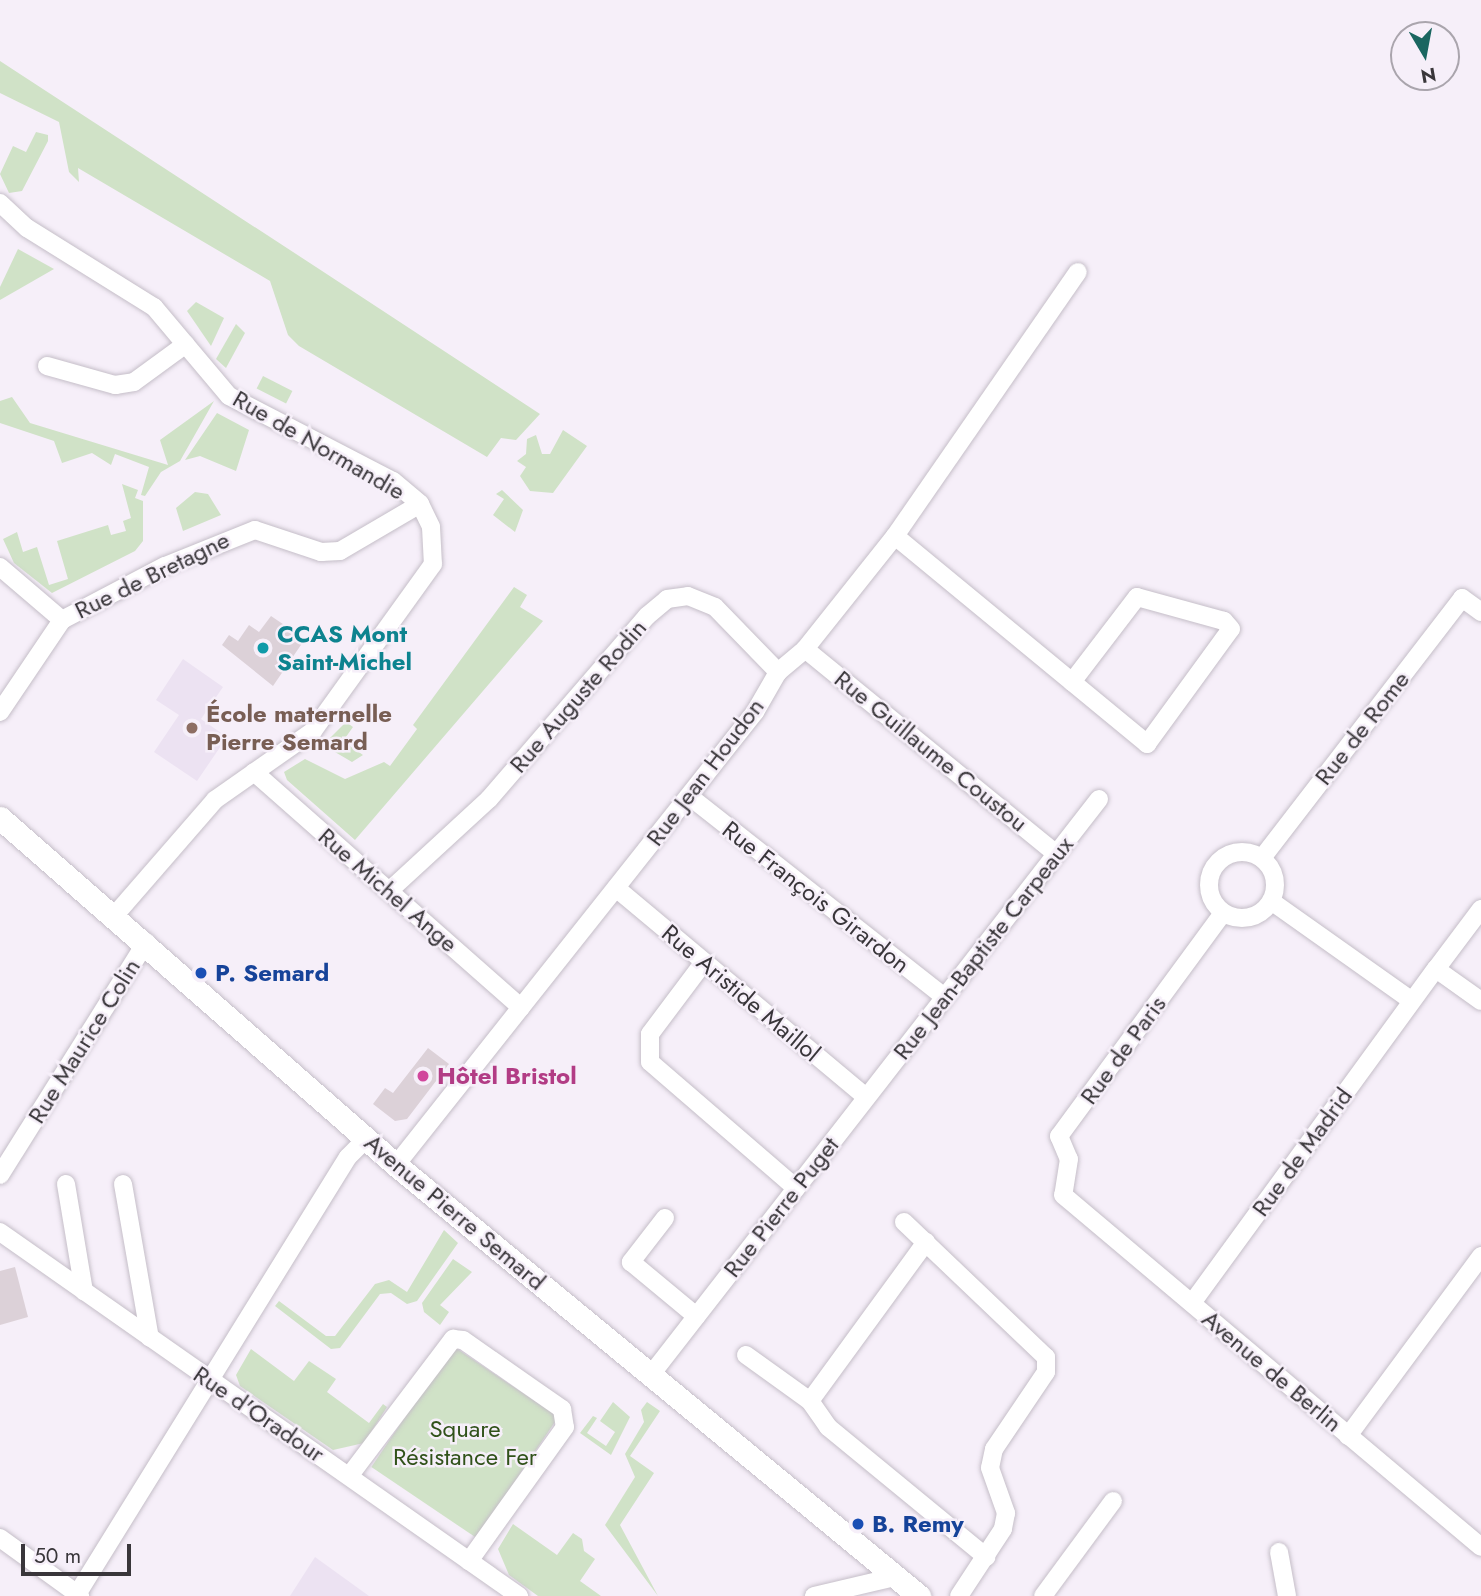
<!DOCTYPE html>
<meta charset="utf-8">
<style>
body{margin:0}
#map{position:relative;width:1481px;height:1596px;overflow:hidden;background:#f6eff9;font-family:Jost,sans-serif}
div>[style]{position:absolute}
.built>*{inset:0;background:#ece2f2}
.green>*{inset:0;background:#d0e2c7;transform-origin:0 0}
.building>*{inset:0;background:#dcd1d8}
.roads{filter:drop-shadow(0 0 2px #c5bec8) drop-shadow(0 0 2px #c5bec8)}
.minor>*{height:18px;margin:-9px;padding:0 9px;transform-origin:9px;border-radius:9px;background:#fff}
.minor>.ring{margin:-9px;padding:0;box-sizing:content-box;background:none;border:18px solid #fff;border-radius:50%}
.major>*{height:23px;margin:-11.5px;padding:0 11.5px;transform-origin:11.5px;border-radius:11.5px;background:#fff}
.dots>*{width:19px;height:19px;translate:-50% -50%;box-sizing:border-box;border:4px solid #f6eff9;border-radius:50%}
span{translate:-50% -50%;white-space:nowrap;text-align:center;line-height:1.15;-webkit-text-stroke:5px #f6eff9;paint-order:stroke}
.street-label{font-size:24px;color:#39363a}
.culture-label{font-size:24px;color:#0d838f;font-weight:700}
.left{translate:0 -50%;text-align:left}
.education-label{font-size:24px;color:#785e54;font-weight:700}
.transit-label{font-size:24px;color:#164399;font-weight:700}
.hotel-label{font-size:24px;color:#b23c85;font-weight:700}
.park-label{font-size:24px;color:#31521a}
.north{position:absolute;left:1390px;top:21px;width:70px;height:70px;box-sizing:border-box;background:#f6eff9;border:2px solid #aaa5ad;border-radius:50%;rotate:170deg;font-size:19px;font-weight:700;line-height:28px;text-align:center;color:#39363a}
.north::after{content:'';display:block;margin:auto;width:24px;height:32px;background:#1a6660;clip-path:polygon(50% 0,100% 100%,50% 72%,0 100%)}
.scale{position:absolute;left:21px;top:1544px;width:110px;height:32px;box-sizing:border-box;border:4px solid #39363a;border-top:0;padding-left:9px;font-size:21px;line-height:24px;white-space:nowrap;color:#39363a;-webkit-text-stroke:5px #f6eff9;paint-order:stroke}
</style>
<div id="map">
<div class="built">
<i style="clip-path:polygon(183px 659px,223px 687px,201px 719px,227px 737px,197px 781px,154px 752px,179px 715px,156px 700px)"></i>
<i style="clip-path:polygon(315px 1557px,369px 1596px,290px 1596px)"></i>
</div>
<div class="green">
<i style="clip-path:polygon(0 61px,316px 267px,540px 414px,516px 440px,501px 438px,487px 457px,299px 346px,288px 335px,270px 281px,78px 168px,79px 182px,69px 172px,59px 122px,0 93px)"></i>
<i style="clip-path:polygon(36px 132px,48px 135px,48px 141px,22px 191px,9px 193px,0 174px,13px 146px,26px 152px)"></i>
<i style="clip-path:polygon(18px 249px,54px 269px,0 300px,0 287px)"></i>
<i style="clip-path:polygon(196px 302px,224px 318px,211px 346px,187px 311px)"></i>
<i style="clip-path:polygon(236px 324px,245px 333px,226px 368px,216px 359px)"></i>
<i style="left:263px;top:376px;width:33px;height:14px;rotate:27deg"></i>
<i style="clip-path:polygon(12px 397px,30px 423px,168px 465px,160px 440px,214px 401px,180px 461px,161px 472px,145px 496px,141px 495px,149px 467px,115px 454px,111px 465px,92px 453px,62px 463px,54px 441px,0 423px,0 401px)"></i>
<i style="clip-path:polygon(217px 413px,249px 430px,236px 471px,200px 456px,185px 460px)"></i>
<i style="clip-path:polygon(563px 430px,587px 446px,553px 493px,530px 491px,520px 476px,526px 467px,517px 461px,526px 454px,527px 439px,536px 435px,542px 454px,550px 454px)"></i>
<i style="clip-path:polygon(122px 484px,138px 490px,135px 498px,143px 501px,143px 541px,135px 551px,52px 593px,14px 563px,3px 539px,17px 532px,23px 552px,37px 547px,49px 585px,68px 579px,57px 541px,108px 525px,111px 535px,126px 531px,123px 521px,131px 518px)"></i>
<i style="clip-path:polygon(502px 490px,523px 510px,515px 532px,493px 515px,504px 499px,496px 494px)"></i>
<i style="clip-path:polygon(195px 492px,208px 494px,221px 515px,183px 531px,176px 508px)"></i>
<i style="clip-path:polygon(514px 587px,527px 595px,520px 607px,543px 621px,355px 840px,287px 780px,284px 772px,305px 759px,345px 779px,384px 762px,390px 766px,417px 729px,413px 725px)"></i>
<i style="clip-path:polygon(346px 722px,353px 727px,343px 741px,363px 755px,352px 762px,323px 745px)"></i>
<i style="clip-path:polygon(444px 1230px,458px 1243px,417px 1301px,407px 1304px,391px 1293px,380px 1294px,340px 1348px,331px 1349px,275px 1306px,279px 1301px,326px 1336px,335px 1336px,375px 1284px,389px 1280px,407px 1292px)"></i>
<i style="clip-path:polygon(453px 1259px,472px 1272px,440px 1305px,449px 1312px,440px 1325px,424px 1312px,422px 1303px)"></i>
<i style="left:453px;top:1346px;width:127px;height:146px;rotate:34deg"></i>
<i style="clip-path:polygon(251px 1349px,294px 1381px,309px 1361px,336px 1379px,327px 1392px,369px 1423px,383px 1404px,387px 1407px,364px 1443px,333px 1450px,240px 1386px,236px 1375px)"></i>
<i style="clip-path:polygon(613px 1402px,630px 1417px,611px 1455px,580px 1433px,593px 1416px,597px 1418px,587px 1433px,606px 1446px,615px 1432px,600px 1421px)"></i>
<i style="clip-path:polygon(647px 1402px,660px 1411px,630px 1456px,654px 1473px,620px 1525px,658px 1596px,605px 1525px,635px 1477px,625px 1454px,644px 1422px,641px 1410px)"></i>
<i style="clip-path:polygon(513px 1524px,557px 1555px,573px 1533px,582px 1539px,584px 1551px,595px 1559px,580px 1581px,601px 1596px,538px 1596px,509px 1575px,498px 1549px)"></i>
</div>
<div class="building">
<i style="clip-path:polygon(271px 616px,305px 639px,273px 686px,222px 645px,229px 635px,238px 641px,249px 625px,259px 632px)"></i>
<i style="clip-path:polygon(428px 1048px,449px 1064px,407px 1119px,395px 1121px,373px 1104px,385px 1088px,393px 1093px)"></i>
<i style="clip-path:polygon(15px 1267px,28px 1317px,0 1325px,0 1271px)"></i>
</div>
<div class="roads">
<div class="minor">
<i style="left:0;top:203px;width:37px;rotate:43deg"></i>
<i style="left:27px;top:228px;width:150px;rotate:31.9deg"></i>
<i style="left:154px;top:307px;width:116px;rotate:49.9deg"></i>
<i style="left:229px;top:396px;width:185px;rotate:27.4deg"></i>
<i style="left:393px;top:481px;width:35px;rotate:40deg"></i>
<i style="left:420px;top:504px;width:25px;rotate:64deg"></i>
<i style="left:431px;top:527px;width:37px;rotate:87deg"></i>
<i style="left:433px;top:564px;width:206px;rotate:125.7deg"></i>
<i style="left:313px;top:731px;width:120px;rotate:144.9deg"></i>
<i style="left:215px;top:800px;width:152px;rotate:131deg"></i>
<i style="left:47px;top:366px;width:71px;rotate:15.6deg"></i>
<i style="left:115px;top:385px;width:19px;rotate:-9deg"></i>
<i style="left:134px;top:382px;width:64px;rotate:-36.2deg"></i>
<i style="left:895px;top:536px;width:327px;rotate:39.5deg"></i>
<i style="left:1147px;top:744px;width:142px;rotate:-53.9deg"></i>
<i style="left:1231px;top:629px;width:11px;rotate:-131deg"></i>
<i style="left:1224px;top:621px;width:90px;rotate:-164.6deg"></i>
<i style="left:1137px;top:597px;width:107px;rotate:127.4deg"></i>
<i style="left:0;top:567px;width:82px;rotate:40.5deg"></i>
<i style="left:805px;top:649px;width:324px;rotate:39.2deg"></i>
<i style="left:0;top:712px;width:111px;rotate:-56deg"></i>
<i style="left:62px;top:620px;width:116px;rotate:-27.7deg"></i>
<i style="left:165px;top:566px;width:97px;rotate:-21.8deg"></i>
<i style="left:255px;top:530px;width:70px;rotate:18.4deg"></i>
<i style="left:321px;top:552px;width:19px;rotate:-3deg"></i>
<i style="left:340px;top:551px;width:93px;rotate:-30.4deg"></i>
<i style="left:254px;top:772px;width:356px;rotate:41.4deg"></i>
<i style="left:689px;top:796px;width:325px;rotate:38.2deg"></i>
<i class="ring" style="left:1209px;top:852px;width:48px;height:48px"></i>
<i style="left:1262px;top:858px;width:328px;rotate:-52.4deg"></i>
<i style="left:1462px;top:598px;width:24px;rotate:36deg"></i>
<i style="left:616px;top:888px;width:326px;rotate:39.9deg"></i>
<i style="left:389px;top:891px;width:136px;rotate:-42.6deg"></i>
<i style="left:489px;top:799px;width:242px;rotate:-49.2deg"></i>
<i style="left:647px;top:616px;width:26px;rotate:-40deg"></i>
<i style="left:667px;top:599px;width:21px;rotate:-8deg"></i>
<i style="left:688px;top:596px;width:29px;rotate:22deg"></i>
<i style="left:715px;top:607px;width:91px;rotate:45.9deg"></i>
<i style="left:1271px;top:901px;width:171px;rotate:35.3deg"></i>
<i style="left:1223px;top:913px;width:277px;rotate:126.3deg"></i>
<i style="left:1059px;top:1136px;width:25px;rotate:67deg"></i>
<i style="left:1069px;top:1159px;width:36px;rotate:99deg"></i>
<i style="left:1063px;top:1195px;width:546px;rotate:40.1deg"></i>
<i style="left:704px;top:962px;width:90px;rotate:126.9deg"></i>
<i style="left:650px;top:1034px;width:28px;rotate:90deg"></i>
<i style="left:650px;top:1062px;width:193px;rotate:40.8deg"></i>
<i style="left:1436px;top:969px;width:75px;rotate:-53.1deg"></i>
<i style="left:396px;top:1165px;width:578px;rotate:-51.6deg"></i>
<i style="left:755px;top:712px;width:46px;rotate:-60.1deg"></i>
<i style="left:778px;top:672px;width:35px;rotate:-40deg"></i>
<i style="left:805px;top:649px;width:144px;rotate:-51.5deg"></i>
<i style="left:895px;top:536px;width:321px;rotate:-55.3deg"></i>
<i style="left:0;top:1175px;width:275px;rotate:-57.9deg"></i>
<i style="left:66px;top:1184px;width:109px;rotate:80.5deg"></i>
<i style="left:123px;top:1184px;width:156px;rotate:80.1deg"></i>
<i style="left:665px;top:1218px;width:56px;rotate:127.7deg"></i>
<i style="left:631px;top:1262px;width:85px;rotate:39.7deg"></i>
<i style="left:904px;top:1222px;width:196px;rotate:43.6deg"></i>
<i style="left:1046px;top:1357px;width:15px;rotate:90deg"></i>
<i style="left:1046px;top:1372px;width:93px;rotate:124deg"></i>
<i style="left:994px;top:1449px;width:19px;rotate:102deg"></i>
<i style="left:990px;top:1468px;width:48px;rotate:70.4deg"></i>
<i style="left:1006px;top:1513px;width:16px;rotate:101deg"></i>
<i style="left:1003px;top:1529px;width:80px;rotate:123.3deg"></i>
<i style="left:0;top:1232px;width:634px;rotate:35.04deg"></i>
<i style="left:1192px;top:1303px;width:414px;rotate:-53.9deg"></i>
<i style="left:1436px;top:969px;width:55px;rotate:35.4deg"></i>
<i style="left:746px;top:1355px;width:79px;rotate:35.7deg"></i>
<i style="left:810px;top:1401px;width:32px;rotate:55deg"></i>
<i style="left:828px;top:1427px;width:205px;rotate:39.4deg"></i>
<i style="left:650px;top:1376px;width:731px;rotate:-52.11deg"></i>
<i style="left:810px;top:1401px;width:197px;rotate:-53.9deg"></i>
<i style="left:1348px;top:1436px;width:224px;rotate:-53.5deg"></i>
<i style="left:350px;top:1475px;width:171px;rotate:-52.9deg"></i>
<i style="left:453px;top:1339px;width:10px;rotate:6deg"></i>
<i style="left:463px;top:1340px;width:121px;rotate:34.9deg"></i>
<i style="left:562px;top:1409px;width:18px;rotate:81deg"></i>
<i style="left:565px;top:1427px;width:165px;rotate:125.6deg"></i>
<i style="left:0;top:1538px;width:99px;rotate:35.9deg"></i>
<i style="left:1279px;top:1552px;width:45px;rotate:79.7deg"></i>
<i style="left:76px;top:1596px;width:516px;rotate:-58.22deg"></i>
<i style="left:348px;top:1157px;width:27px;rotate:-45deg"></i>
<i style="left:814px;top:1596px;width:83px;rotate:-13.2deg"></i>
<i style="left:1043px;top:1596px;width:118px;rotate:-53.6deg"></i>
</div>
<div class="major">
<i style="left:0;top:818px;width:527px;rotate:41.23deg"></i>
<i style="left:396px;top:1165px;width:678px;rotate:39.49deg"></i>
</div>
</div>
<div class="dots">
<i style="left:263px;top:648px;background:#0f9aa8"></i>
<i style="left:192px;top:728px;background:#8d6e63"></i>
<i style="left:201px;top:973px;background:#1a4fb4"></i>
<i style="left:423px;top:1076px;background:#d1479c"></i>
<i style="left:858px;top:1524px;background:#1a4fb4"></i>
</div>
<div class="street-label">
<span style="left:319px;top:445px;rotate:30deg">Rue de Normandie</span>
<span style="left:152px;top:575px;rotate:-26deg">Rue de Bretagne</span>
<span style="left:578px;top:696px;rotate:-49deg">Rue Auguste Rodin</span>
<span style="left:1362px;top:728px;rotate:-52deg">Rue de Rome</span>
<span style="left:931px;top:751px;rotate:39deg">Rue Guillaume Coustou</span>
<span style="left:705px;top:772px;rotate:-53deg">Rue Jean Houdon</span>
<span style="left:388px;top:890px;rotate:41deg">Rue Michel Ange</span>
<span style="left:816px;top:897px;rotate:38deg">Rue François Girardon</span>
<span style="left:983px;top:948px;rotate:-52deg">Rue Jean-Baptiste Carpeaux</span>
<span style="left:741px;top:993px;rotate:40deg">Rue Aristide Maillol</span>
<span style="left:84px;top:1041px;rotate:-58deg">Rue Maurice Colin</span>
<span style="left:1123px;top:1050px;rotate:-54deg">Rue de Paris</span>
<span style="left:1302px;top:1152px;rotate:-54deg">Rue de Madrid</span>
<span style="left:781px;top:1207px;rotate:-52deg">Rue Pierre Puget</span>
<span style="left:455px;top:1212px;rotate:40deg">Avenue Pierre Semard</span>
<span style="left:1272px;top:1371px;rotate:40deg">Avenue de Berlin</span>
<span style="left:259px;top:1414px;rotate:34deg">Rue d'Oradour</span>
</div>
<div class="culture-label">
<span class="left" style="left:277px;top:648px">CCAS Mont<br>Saint-Michel</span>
</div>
<div class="education-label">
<span class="left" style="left:206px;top:728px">École maternelle<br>Pierre Semard</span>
</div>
<div class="transit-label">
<span class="left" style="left:215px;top:973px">P. Semard</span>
<span class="left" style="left:872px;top:1524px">B. Remy</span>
</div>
<div class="hotel-label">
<span class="left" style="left:437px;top:1076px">Hôtel Bristol</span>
</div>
<div class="park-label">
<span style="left:465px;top:1443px">Square<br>Résistance Fer</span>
</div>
<div class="north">N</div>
<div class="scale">50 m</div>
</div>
